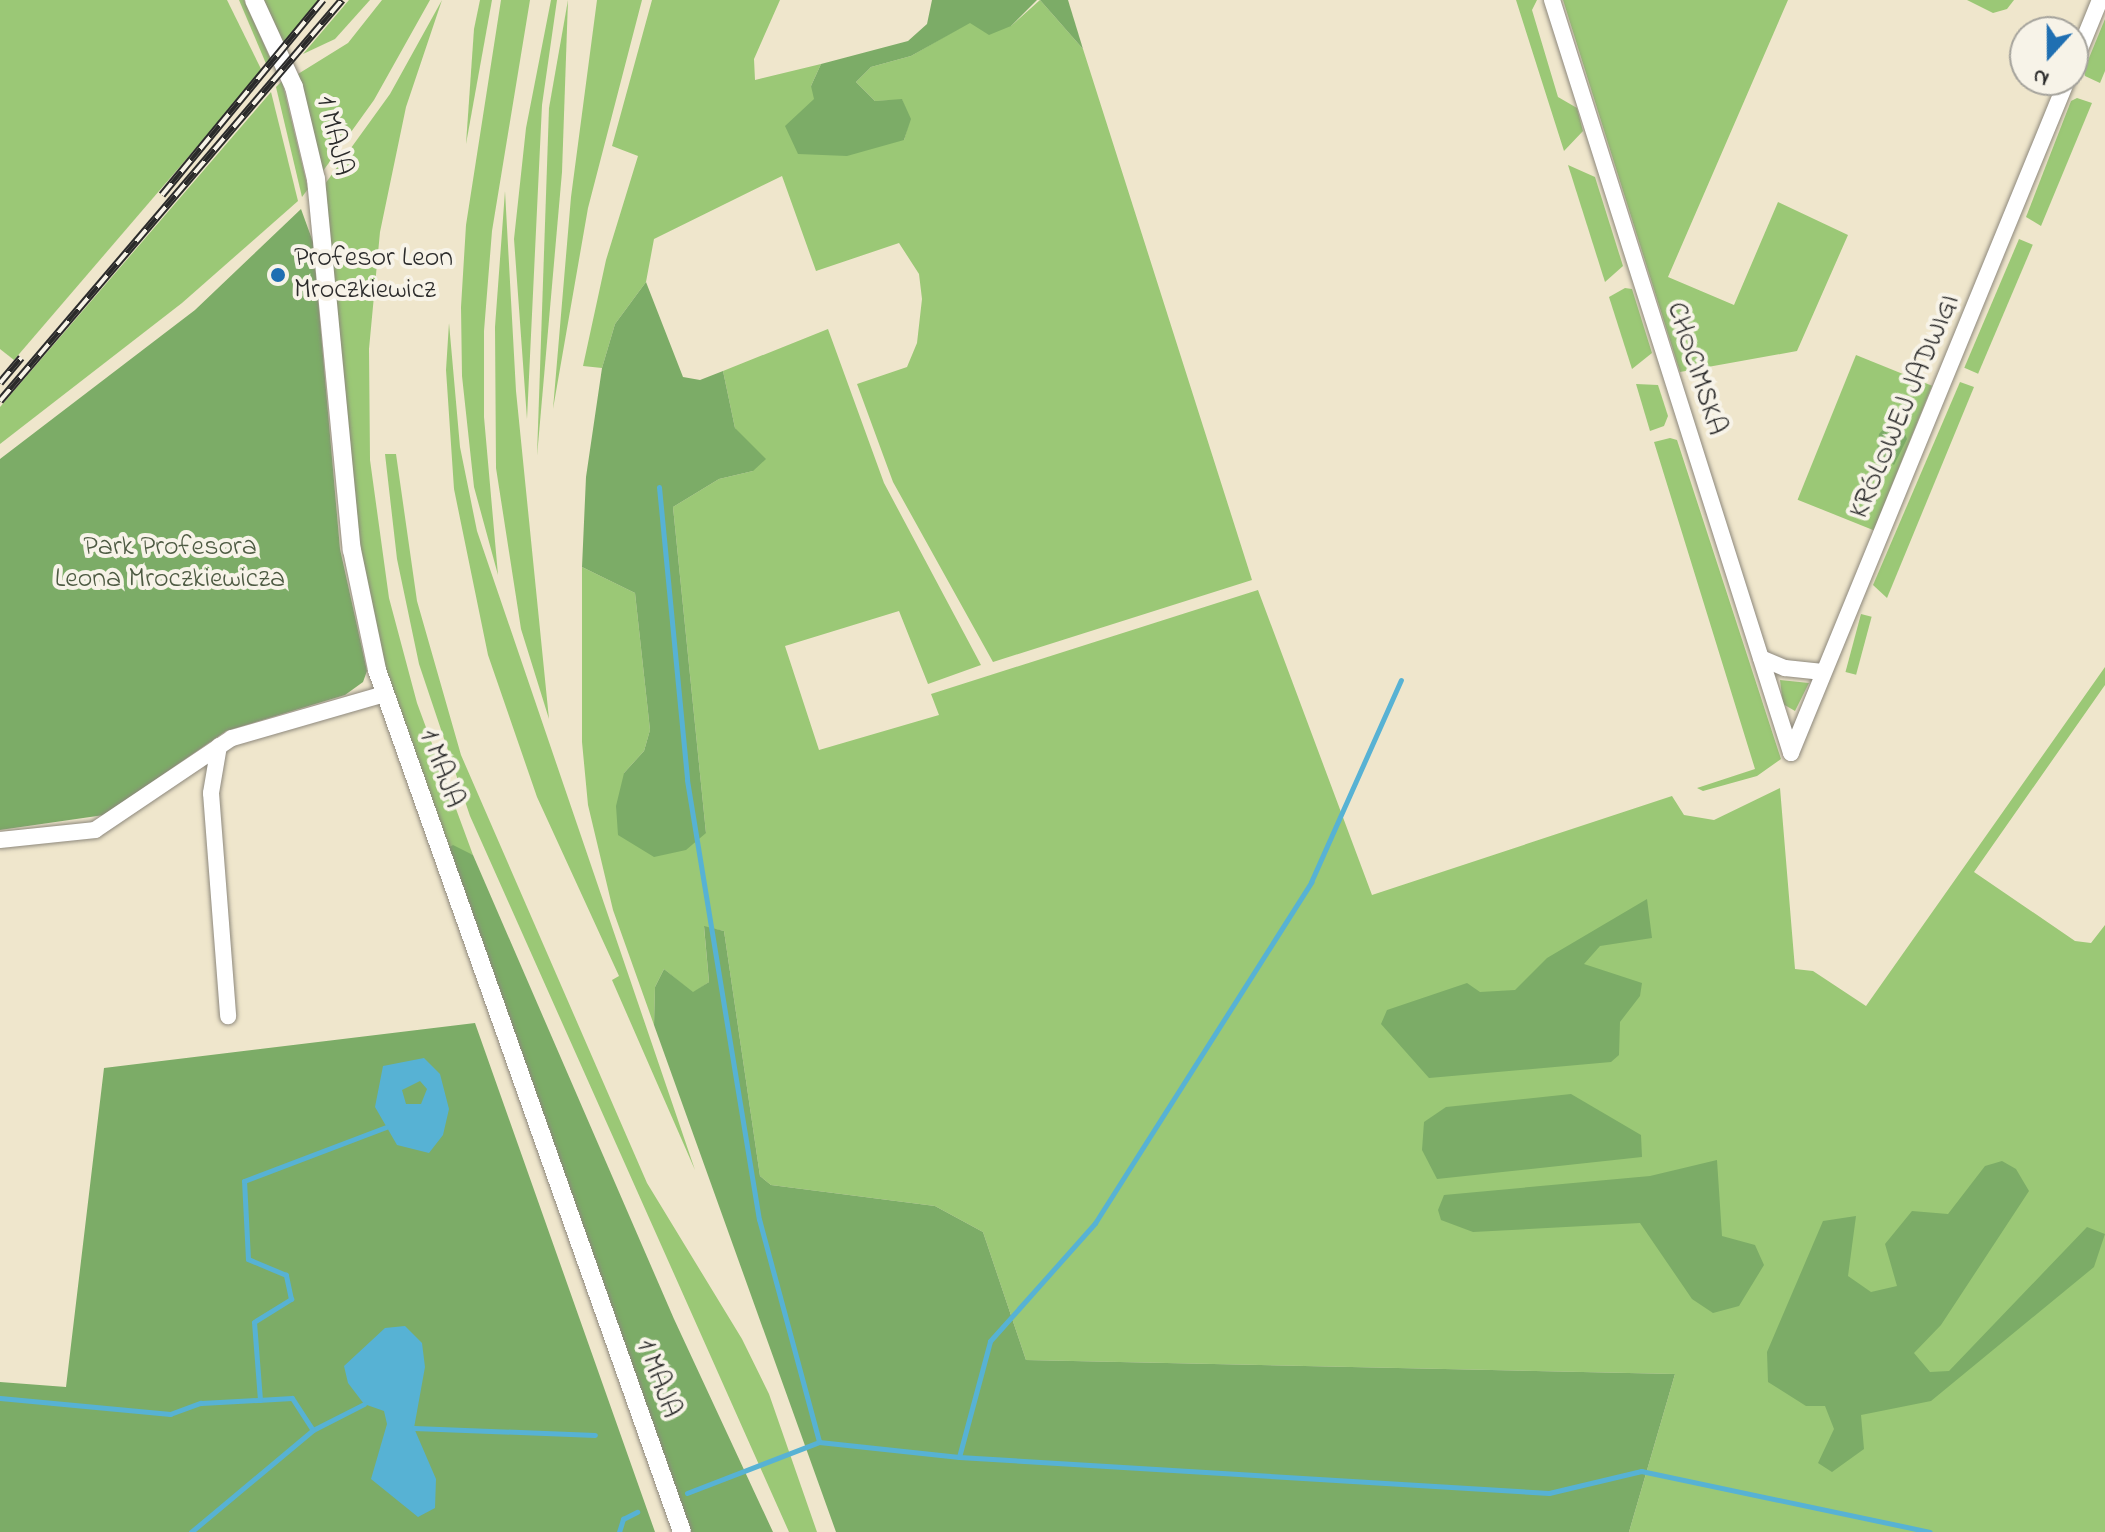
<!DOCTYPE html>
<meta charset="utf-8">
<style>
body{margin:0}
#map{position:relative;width:2105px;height:1532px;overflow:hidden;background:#efe6cc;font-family:"Indie Flower",sans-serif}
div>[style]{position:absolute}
.green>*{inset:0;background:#9bc876;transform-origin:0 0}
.forest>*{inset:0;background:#7cac67}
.water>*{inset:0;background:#57b2d4}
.stream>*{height:5px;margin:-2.5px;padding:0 2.5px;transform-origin:2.5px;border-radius:2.5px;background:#57b2d4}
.roads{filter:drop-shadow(0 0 2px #8d887c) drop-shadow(0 0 2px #8d887c)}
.minor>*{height:16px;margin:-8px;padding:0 8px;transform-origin:8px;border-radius:8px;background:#fff}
.tertiary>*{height:18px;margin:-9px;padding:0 9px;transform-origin:9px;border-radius:9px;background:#fff}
.rail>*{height:8px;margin-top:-4px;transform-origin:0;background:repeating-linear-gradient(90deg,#f7f3e8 0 15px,#2b2b2b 0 30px);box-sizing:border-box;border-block:2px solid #2b2b2b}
.dots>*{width:22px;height:22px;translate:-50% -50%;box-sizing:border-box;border:4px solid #f7f3e8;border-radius:50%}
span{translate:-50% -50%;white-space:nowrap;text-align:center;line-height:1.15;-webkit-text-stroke:8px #f7f3e8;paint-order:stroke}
.street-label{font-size:28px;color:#2b2b2b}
.poi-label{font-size:28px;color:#2b2b2b}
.left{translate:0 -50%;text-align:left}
.park-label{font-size:28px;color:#4d5a42}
.north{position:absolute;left:2009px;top:16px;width:80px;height:80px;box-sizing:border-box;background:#f7f3e8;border:2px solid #a5a39c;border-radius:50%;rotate:201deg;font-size:22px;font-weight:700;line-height:32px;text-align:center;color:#2b2b2b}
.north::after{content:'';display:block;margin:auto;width:28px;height:36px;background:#1f6fb2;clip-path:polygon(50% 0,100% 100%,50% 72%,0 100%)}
</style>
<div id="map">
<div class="green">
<i style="clip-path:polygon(0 0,227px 0,262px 71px,14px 360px,0 349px)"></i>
<i style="clip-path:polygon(239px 0,244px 0,271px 60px,267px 66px)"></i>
<i style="clip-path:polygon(264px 0,318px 0,284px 44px)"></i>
<i style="clip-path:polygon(349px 0,370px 0,335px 39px,303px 54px)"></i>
<i style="clip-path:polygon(382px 0,430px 0,374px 100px,323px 171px,298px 74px,348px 43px)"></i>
<i style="clip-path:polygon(442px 0,406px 107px,380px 232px,369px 349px,370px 460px,389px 598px,417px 703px,473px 855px,448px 848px,385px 668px,360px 548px,325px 184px,390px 94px)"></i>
<i style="clip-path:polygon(480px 0,492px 0,466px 144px,474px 29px)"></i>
<i style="clip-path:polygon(501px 0,530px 0,492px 231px,484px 331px,484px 417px,498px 575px,474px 487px,462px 376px,461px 307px,466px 225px)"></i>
<i style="clip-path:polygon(551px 0,557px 0,542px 105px,527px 419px,514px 239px,526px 128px)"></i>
<i style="clip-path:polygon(568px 0,562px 172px,537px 456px,549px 108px)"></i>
<i style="clip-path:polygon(597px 0,642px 0,588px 208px,553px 409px,571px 197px)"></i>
<i style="clip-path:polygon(652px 0,780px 0,754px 59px,755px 80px,821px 64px,811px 86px,904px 140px,910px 119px,902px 100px,875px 101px,856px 82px,871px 67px,911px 56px,970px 22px,1011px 26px,1040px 0,1083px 49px,1252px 580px,993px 662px,893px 482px,857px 384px,907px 367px,917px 343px,922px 299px,919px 274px,899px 243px,816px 271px,782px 176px,654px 239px,646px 282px,615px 324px,602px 368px,583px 366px,606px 260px,638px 156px,612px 146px)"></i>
<i style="clip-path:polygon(1516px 0,1537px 0,1532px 10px,1558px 97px,1577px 108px,1583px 131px,1564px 151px)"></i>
<i style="clip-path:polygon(1563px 0,1788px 0,1668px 277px,1734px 305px,1778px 202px,1848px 235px,1797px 351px,1680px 372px)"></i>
<i style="clip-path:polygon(1967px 0,2014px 0,2007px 9px,1993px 13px)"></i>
<i style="clip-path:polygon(2105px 19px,2105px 71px,2100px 83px,2085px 76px,2084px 70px)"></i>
<i style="clip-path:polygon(282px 81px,308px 189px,302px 197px,276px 87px)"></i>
<i style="clip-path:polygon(271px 92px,298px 201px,182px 303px,0 444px,0 407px)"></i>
<i style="clip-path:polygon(2077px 98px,2092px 103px,2041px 226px,2026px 217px,2071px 101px)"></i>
<i style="clip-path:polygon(1568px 165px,1595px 177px,1623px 266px,1605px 282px)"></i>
<i style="clip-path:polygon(505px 191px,516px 391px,549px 719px,521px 629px,496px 468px,495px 327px)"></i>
<i style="left:2019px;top:239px;width:15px;height:140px;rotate:23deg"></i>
<i style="clip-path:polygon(1625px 288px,1632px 289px,1652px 353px,1632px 369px,1609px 297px)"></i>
<i style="clip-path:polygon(449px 323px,460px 447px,477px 531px,695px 1170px,612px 980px,619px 976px,537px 797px,488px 655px,454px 489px,446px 370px)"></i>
<i style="clip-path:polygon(828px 329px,884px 483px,981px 665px,928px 684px,899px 611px,785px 646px,819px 750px,939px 715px,931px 694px,1258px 590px,1372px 895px,1672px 796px,1684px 815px,1714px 820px,1780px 788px,1795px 969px,1813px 971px,1866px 1006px,2105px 667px,2105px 685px,1974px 872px,2075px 941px,2091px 943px,2105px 925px,2105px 1532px,1629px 1532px,1675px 1374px,1026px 1360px,983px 1232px,935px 1206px,771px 1185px,760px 1176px,724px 931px,704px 927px,709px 982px,693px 993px,664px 969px,655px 987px,654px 1025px,613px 910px,588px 805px,582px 742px,582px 567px,635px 593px,650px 730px,644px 751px,624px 773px,706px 833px,673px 507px,719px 479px,753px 471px,735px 428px,723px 371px)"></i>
<i style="left:1856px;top:355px;width:82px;height:156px;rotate:22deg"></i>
<i style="clip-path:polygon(1960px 382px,1974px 387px,1887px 598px,1873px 585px)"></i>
<i style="clip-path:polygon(1636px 384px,1658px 385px,1668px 416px,1664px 426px,1650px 431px)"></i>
<i style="clip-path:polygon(1670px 438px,1677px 440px,1781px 759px,1757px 776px,1703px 791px,1697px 788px,1755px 769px,1654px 442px)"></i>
<i style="clip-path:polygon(385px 454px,396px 454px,417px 601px,461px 755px,647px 1183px,742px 1339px,769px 1394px,817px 1532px,789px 1532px,470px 816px,419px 664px,397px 559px)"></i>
<i style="left:1861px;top:614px;width:11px;height:60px;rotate:15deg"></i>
<i style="clip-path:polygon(1780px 680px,1809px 683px,1795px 711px,1783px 704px)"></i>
</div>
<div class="forest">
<i style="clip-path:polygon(932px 0,1037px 0,1011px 26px,989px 35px,970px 23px,911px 56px,871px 67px,856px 82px,875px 101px,902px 99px,911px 119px,904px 140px,847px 156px,798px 154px,785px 126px,814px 99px,811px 86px,821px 64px,908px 41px,927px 24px)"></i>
<i style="clip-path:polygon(1040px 0,1068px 0,1083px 49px)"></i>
<i style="clip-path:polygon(301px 209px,313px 242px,340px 549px,367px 671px,363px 682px,345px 695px,226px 731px,104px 815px,0 830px,0 459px,195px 310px)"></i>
<i style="clip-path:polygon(646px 282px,683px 377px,700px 380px,723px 371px,735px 428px,766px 459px,753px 471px,719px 479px,673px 507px,706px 833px,686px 850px,654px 857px,618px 835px,616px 806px,624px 773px,644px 751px,650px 730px,635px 593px,582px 567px,586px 477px,602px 368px,615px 324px)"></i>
<i style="clip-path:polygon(1888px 424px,1902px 426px,1907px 439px,1894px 465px,1877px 452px,1879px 434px)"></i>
<i style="clip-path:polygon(453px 845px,473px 855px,674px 1319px,773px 1532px,689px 1532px,448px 848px)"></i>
<i style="clip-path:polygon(1647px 899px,1652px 938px,1600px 946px,1584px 964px,1642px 983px,1640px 996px,1620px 1022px,1619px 1055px,1611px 1062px,1429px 1078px,1381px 1024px,1387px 1010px,1467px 983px,1480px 992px,1515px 990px,1547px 958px)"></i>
<i style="clip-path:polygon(704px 926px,724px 931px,760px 1176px,771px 1185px,935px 1206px,983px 1232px,1026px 1360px,1675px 1374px,1629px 1532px,836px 1532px,654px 1025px,655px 987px,664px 969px,693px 992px,709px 982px)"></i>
<i style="clip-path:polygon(475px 1023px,655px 1532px,0 1532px,0 1382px,66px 1387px,104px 1068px)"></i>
<i style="clip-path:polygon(1571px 1094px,1641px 1135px,1642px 1157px,1437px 1179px,1422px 1150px,1424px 1122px,1446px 1107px)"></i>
<i style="clip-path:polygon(1717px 1160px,1722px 1236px,1755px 1245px,1764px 1265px,1739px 1306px,1713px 1313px,1692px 1299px,1640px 1223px,1473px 1232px,1441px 1220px,1438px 1210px,1444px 1195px,1650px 1176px)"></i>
<i style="clip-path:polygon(2002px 1161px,2016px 1169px,2029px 1191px,1941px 1325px,1914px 1353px,1930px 1372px,1949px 1371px,2087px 1227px,2105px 1234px,2094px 1267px,1931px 1401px,1861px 1415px,1864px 1449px,1832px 1472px,1818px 1463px,1834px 1429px,1825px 1406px,1806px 1406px,1768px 1382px,1767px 1352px,1823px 1221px,1856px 1216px,1848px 1276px,1871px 1292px,1897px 1286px,1885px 1244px,1912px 1211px,1948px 1214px,1985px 1166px)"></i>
</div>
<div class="water">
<i style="clip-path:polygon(evenodd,424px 1058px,440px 1074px,449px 1109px,443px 1135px,429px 1153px,397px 1145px,375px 1107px,383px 1066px,424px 1058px,420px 1081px,427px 1089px,421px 1104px,406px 1104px,402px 1090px,420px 1081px)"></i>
<i style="clip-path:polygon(405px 1326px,422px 1343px,425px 1367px,414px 1428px,436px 1479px,435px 1508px,418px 1517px,371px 1479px,387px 1424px,384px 1411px,364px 1404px,348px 1383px,344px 1366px,385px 1328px)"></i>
</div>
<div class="stream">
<i style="left:659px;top:487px;width:294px;rotate:84.5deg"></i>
<i style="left:687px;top:780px;width:445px;rotate:80.7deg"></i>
<i style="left:759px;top:1219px;width:231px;rotate:74.9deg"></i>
<i style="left:0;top:1398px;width:171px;rotate:5.4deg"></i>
<i style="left:170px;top:1414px;width:33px;rotate:-20deg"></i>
<i style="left:201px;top:1403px;width:91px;rotate:-3.1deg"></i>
<i style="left:292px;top:1398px;width:38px;rotate:57deg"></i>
<i style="left:313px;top:1430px;width:57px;rotate:-27deg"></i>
<i style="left:260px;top:1400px;width:78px;rotate:-94.4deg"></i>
<i style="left:254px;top:1322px;width:44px;rotate:-31.9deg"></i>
<i style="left:291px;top:1299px;width:25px;rotate:-102deg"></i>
<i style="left:286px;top:1275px;width:41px;rotate:-157.2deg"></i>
<i style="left:248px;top:1259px;width:78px;rotate:-92.9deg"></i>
<i style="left:244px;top:1181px;width:152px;rotate:-20.8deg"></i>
<i style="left:414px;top:1428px;width:181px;rotate:2.2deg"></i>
<i style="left:959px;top:1457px;width:120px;rotate:-75deg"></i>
<i style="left:990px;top:1341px;width:158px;rotate:-48.3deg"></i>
<i style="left:1095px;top:1223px;width:404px;rotate:-57.6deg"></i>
<i style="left:1311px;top:882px;width:221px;rotate:-66deg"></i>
<i style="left:687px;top:1493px;width:142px;rotate:-21.1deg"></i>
<i style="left:819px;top:1442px;width:141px;rotate:6.1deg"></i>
<i style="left:959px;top:1457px;width:591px;rotate:3.49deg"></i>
<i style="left:1549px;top:1493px;width:95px;rotate:-13.4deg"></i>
<i style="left:1641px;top:1471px;width:295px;rotate:11.9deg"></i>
<i style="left:191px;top:1532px;width:159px;rotate:-39.9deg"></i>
<i style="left:619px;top:1532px;width:14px;rotate:-73deg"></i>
<i style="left:623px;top:1519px;width:16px;rotate:-27deg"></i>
</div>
<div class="roads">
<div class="minor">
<i style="left:1552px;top:0;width:790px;rotate:72.39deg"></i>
<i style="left:2073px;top:66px;width:71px;rotate:-67.8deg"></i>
<i style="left:1761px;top:658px;width:26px;rotate:23deg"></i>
<i style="left:1785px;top:668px;width:38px;rotate:6deg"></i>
<i style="left:219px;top:746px;width:48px;rotate:99.7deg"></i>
<i style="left:211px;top:793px;width:224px;rotate:85.6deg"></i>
<i style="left:1791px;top:753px;width:727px;rotate:-67.7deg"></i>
<i style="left:0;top:840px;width:96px;rotate:-6deg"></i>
<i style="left:95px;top:830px;width:165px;rotate:-33.9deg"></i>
<i style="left:232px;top:738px;width:158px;rotate:-16.1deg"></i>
</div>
<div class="tertiary">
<i style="left:254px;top:0;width:96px;rotate:65.3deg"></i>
<i style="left:294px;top:87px;width:95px;rotate:76.6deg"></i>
<i style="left:316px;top:179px;width:373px;rotate:84.5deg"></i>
<i style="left:352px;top:550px;width:123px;rotate:78.2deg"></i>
<i style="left:377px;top:670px;width:914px;rotate:70.51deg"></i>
</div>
</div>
<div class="rail">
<i style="left:162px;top:195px;width:253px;rotate:-50.5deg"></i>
<i style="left:0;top:383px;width:33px;rotate:-50deg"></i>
<i style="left:0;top:401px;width:527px;rotate:-49.54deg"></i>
</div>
<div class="dots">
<i style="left:278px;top:275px;background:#1f6fb2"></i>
</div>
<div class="street-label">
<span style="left:333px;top:136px;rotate:77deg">1 MAJA</span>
<span style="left:1695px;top:369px;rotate:72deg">CHOCIMSKA</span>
<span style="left:1906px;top:407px;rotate:-67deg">KRÓLOWEJ JADWIGI</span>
<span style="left:440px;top:769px;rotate:70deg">1 MAJA</span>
<span style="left:657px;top:1379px;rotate:70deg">1 MAJA</span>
</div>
<div class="poi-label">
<span class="left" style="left:294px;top:275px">Profesor Leon<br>Mroczkiewicz</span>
</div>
<div class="park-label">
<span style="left:170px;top:564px">Park Profesora<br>Leona Mroczkiewicza</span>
</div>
<div class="north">N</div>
</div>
